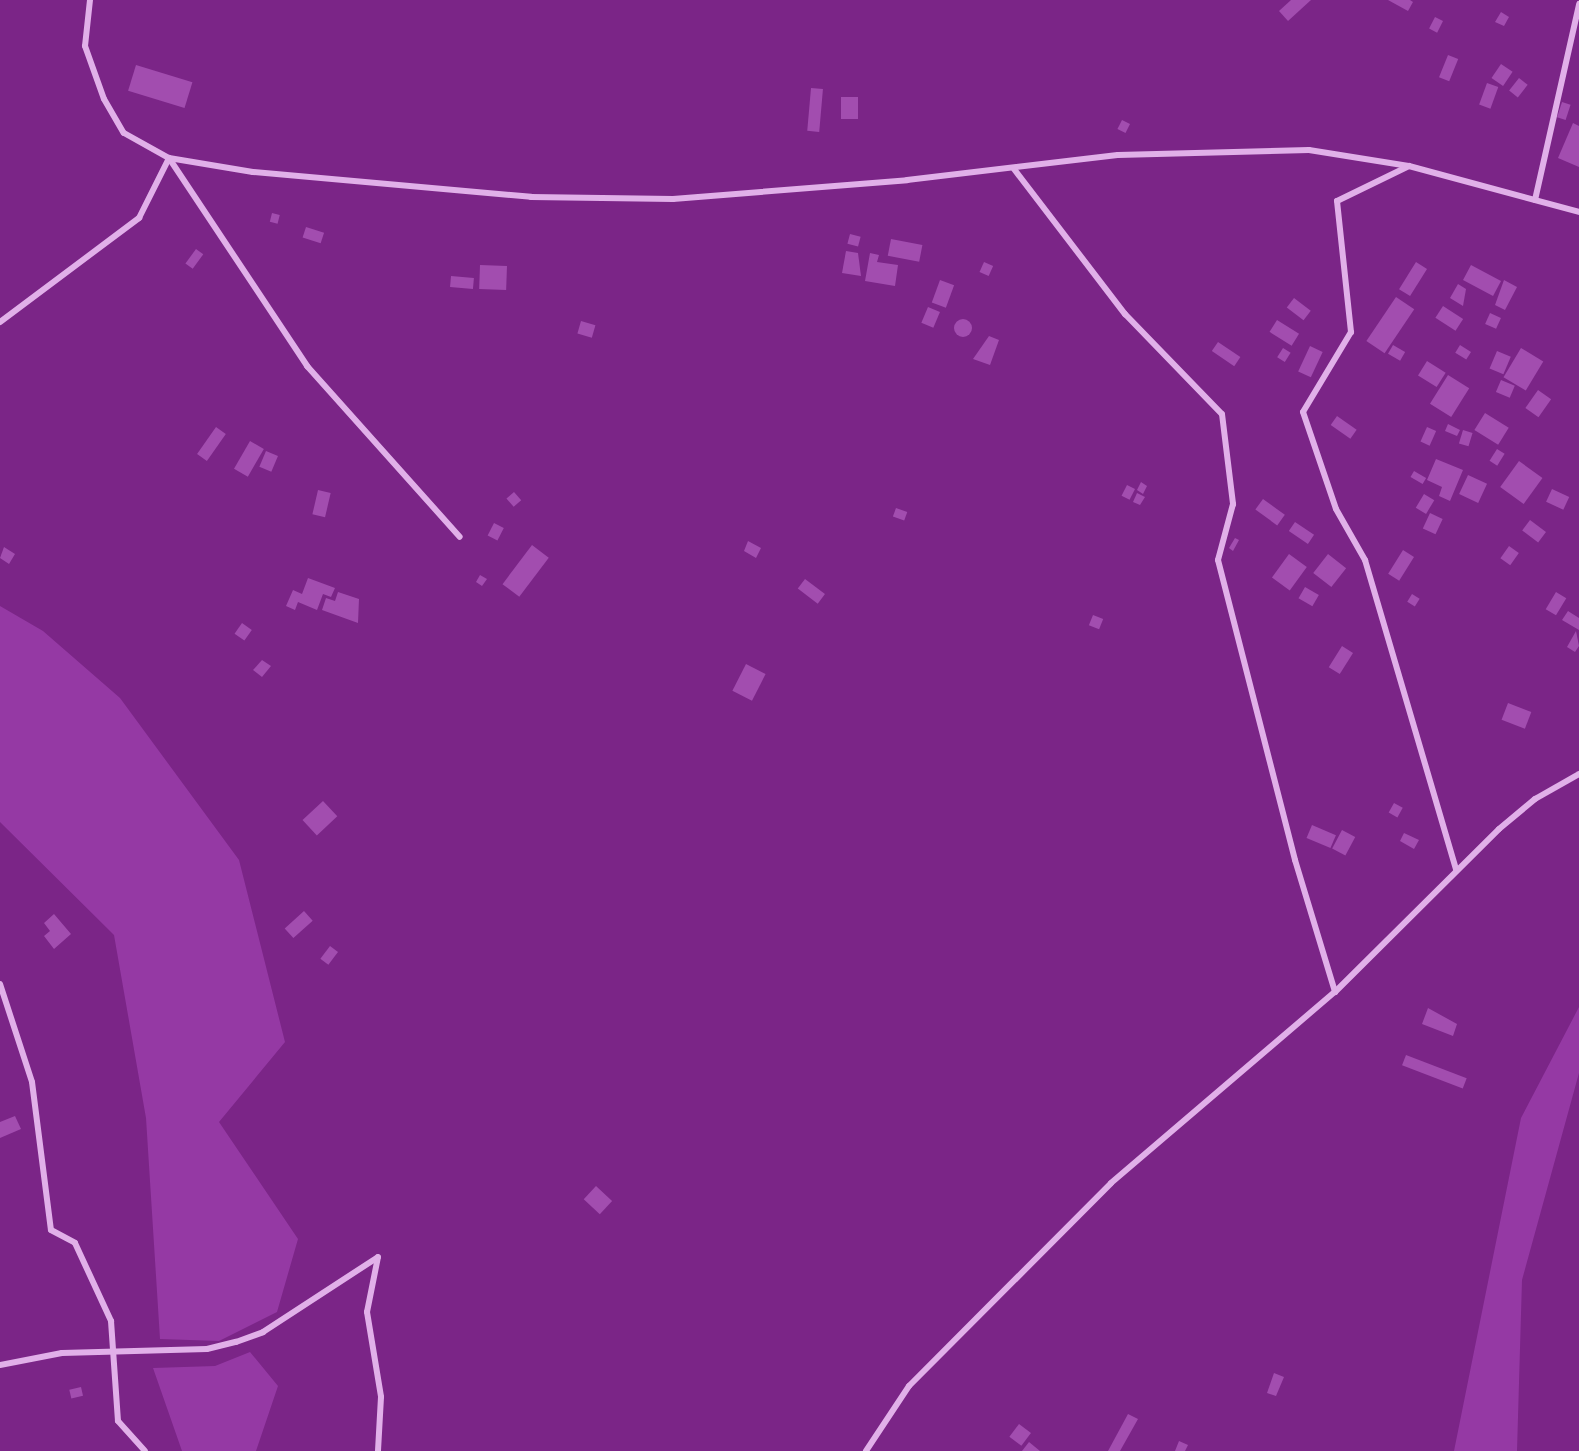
<!DOCTYPE html>
<style>
body{margin:0}
#map{position:relative;width:1579px;height:1451px;overflow:hidden;background:#7b2587;font-family:"Source Sans 3",sans-serif}
div>[style]{position:absolute}
.green>*{inset:0;background:#9539a4}
.building>*{inset:0;background:#a24daf;transform-origin:0 0}
.round{border-radius:50%}
.minor>*{height:6px;margin:-3px;padding:0 3px;transform-origin:3px;border-radius:3px;background:#e1b0e9}
span{translate:-50% -50%;white-space:nowrap;text-align:center;line-height:1.15;-webkit-text-stroke:5px #7b2587;paint-order:stroke}
</style>
<div id="map">
<div class="green">
<i style="clip-path:polygon(0 606px,43px 631px,120px 698px,239px 860px,285px 1042px,219px 1122px,298px 1239px,277px 1312px,219px 1341px,160px 1339px,146px 1118px,114px 935px,0 822px)"></i>
<i style="clip-path:polygon(1579px 1007px,1579px 1073px,1522px 1280px,1517px 1451px,1454px 1451px,1521px 1118px)"></i>
<i style="clip-path:polygon(250px 1352px,278px 1386px,256px 1451px,182px 1451px,153px 1368px,215px 1366px)"></i>
</div>
<div class="building">
<i style="clip-path:polygon(1291px 0,1311px 0,1288px 21px,1279px 11px)"></i>
<i style="clip-path:polygon(1388px 0,1410px 0,1413px 2px,1408px 11px)"></i>
<i style="clip-path:polygon(1501px 12px,1509px 17px,1504px 26px,1495px 22px)"></i>
<i style="left:1435px;top:17px;width:9px;height:13px;rotate:27deg"></i>
<i style="left:1448px;top:55px;width:11px;height:24px;rotate:22deg"></i>
<i style="left:1501px;top:64px;width:14px;height:17px;rotate:34deg"></i>
<i style="left:136px;top:65px;width:59px;height:27px;rotate:17deg"></i>
<i style="left:1519px;top:78px;width:11px;height:16px;rotate:38deg"></i>
<i style="left:1487px;top:83px;width:12px;height:23px;rotate:20deg"></i>
<i style="left:811px;top:88px;width:12px;height:43px;rotate:5deg"></i>
<i style="left:841px;top:97px;width:17px;height:22px"></i>
<i style="left:1562px;top:102px;width:9px;height:16px;rotate:18deg"></i>
<i style="left:1122px;top:120px;width:9px;height:10px;rotate:27deg"></i>
<i style="clip-path:polygon(1573px 123px,1579px 126px,1579px 167px,1558px 158px)"></i>
<i style="left:272px;top:213px;width:8px;height:9px;rotate:14deg"></i>
<i style="left:306px;top:227px;width:19px;height:11px;rotate:18deg"></i>
<i style="left:850px;top:234px;width:11px;height:10px;rotate:15deg"></i>
<i style="left:891px;top:239px;width:32px;height:17px;rotate:11deg"></i>
<i style="left:196px;top:249px;width:9px;height:18px;rotate:36deg"></i>
<i style="clip-path:polygon(846px 251px,858px 253px,861px 276px,842px 273px)"></i>
<i style="clip-path:polygon(870px 253px,879px 255px,877px 262px,898px 265px,895px 286px,865px 281px)"></i>
<i style="left:984px;top:262px;width:10px;height:11px;rotate:24deg"></i>
<i style="left:1416px;top:262px;width:13px;height:32px;rotate:32deg"></i>
<i style="left:480px;top:265px;width:27px;height:24px;rotate:2deg"></i>
<i style="left:1471px;top:265px;width:34px;height:17px;rotate:28deg"></i>
<i style="left:451px;top:276px;width:23px;height:11px;rotate:5deg"></i>
<i style="left:940px;top:280px;width:15px;height:24px;rotate:20deg"></i>
<i style="clip-path:polygon(1504px 280px,1517px 287px,1505px 310px,1495px 305px)"></i>
<i style="clip-path:polygon(1458px 284px,1466px 289px,1463px 306px,1450px 298px)"></i>
<i style="left:1396px;top:297px;width:22px;height:53px;rotate:34deg"></i>
<i style="left:1294px;top:298px;width:21px;height:12px;rotate:37deg"></i>
<i style="left:1443px;top:306px;width:24px;height:14px;rotate:33deg"></i>
<i style="left:928px;top:307px;width:13px;height:17px;rotate:23deg"></i>
<i style="left:1490px;top:313px;width:12px;height:12px;rotate:24deg"></i>
<i class="round" style="left:954px;top:319px;width:18px;height:18px"></i>
<i style="left:1277px;top:320px;width:26px;height:14px;rotate:32deg"></i>
<i style="left:581px;top:321px;width:15px;height:13px;rotate:16deg"></i>
<i style="clip-path:polygon(989px 336px,999px 340px,990px 365px,973px 359px)"></i>
<i style="left:1218px;top:342px;width:27px;height:11px;rotate:34deg"></i>
<i style="left:1393px;top:345px;width:14px;height:10px;rotate:30deg"></i>
<i style="left:1460px;top:345px;width:13px;height:9px;rotate:32deg"></i>
<i style="left:1310px;top:346px;width:14px;height:28px;rotate:25deg"></i>
<i style="left:1283px;top:348px;width:9px;height:11px;rotate:32deg"></i>
<i style="left:1521px;top:348px;width:26px;height:34px;rotate:31deg"></i>
<i style="left:1497px;top:351px;width:15px;height:19px;rotate:23deg"></i>
<i style="left:1427px;top:361px;width:22px;height:17px;rotate:32deg"></i>
<i style="left:1448px;top:375px;width:25px;height:34px;rotate:32deg"></i>
<i style="left:1501px;top:380px;width:15px;height:13px;rotate:23deg"></i>
<i style="left:1538px;top:390px;width:16px;height:22px;rotate:35deg"></i>
<i style="left:1485px;top:413px;width:28px;height:20px;rotate:32deg"></i>
<i style="left:1337px;top:416px;width:24px;height:11px;rotate:35deg"></i>
<i style="clip-path:polygon(1448px 424px,1460px 430px,1457px 436px,1445px 431px)"></i>
<i style="left:216px;top:427px;width:12px;height:33px;rotate:35deg"></i>
<i style="left:1427px;top:427px;width:10px;height:16px;rotate:24deg"></i>
<i style="left:1463px;top:430px;width:10px;height:14px;rotate:17deg"></i>
<i style="left:250px;top:441px;width:16px;height:32px;rotate:30deg"></i>
<i style="left:1497px;top:449px;width:9px;height:14px;rotate:32deg"></i>
<i style="left:266px;top:451px;width:13px;height:17px;rotate:23deg"></i>
<i style="clip-path:polygon(1436px 459px,1463px 470px,1450px 501px,1439px 496px,1442px 487px,1427px 480px)"></i>
<i style="left:1519px;top:461px;width:29px;height:32px;rotate:36deg"></i>
<i style="left:1414px;top:471px;width:14px;height:7px;rotate:30deg"></i>
<i style="left:1468px;top:475px;width:21px;height:21px;rotate:25deg"></i>
<i style="clip-path:polygon(1141px 482px,1147px 486px,1143px 494px,1137px 490px)"></i>
<i style="left:1127px;top:485px;width:9px;height:12px;rotate:27deg"></i>
<i style="left:1552px;top:489px;width:19px;height:14px;rotate:25deg"></i>
<i style="left:318px;top:490px;width:13px;height:25px;rotate:13deg"></i>
<i style="left:514px;top:492px;width:11px;height:10px;rotate:49deg"></i>
<i style="clip-path:polygon(1137px 493px,1145px 497px,1140px 505px,1133px 502px)"></i>
<i style="left:1424px;top:494px;width:12px;height:16px;rotate:31deg"></i>
<i style="left:1263px;top:499px;width:27px;height:13px;rotate:36deg"></i>
<i style="left:896px;top:508px;width:12px;height:9px;rotate:20deg"></i>
<i style="left:1430px;top:513px;width:14px;height:17px;rotate:25deg"></i>
<i style="left:1530px;top:520px;width:20px;height:13px;rotate:37deg"></i>
<i style="left:1295px;top:522px;width:23px;height:11px;rotate:34deg"></i>
<i style="left:494px;top:523px;width:11px;height:14px;rotate:27deg"></i>
<i style="clip-path:polygon(1235px 538px,1239px 540px,1233px 551px,1229px 548px)"></i>
<i style="clip-path:polygon(748px 541px,761px 548px,756px 558px,744px 551px)"></i>
<i style="left:532px;top:545px;width:21px;height:49px;rotate:37deg"></i>
<i style="left:1509px;top:546px;width:12px;height:15px;rotate:35deg"></i>
<i style="clip-path:polygon(4px 547px,15px 554px,9px 564px,0 558px)"></i>
<i style="left:1403px;top:550px;width:13px;height:28px;rotate:32deg"></i>
<i style="left:1289px;top:554px;width:22px;height:29px;rotate:36deg"></i>
<i style="left:1328px;top:554px;width:23px;height:24px;rotate:38deg"></i>
<i style="clip-path:polygon(480px 575px,487px 579px,482px 586px,476px 582px)"></i>
<i style="clip-path:polygon(308px 578px,335px 588px,331px 597px,323px 594px,317px 610px,298px 602px,295px 610px,286px 606px,293px 590px,302px 594px)"></i>
<i style="left:805px;top:579px;width:25px;height:12px;rotate:37deg"></i>
<i style="left:1305px;top:587px;width:16px;height:13px;rotate:30deg"></i>
<i style="clip-path:polygon(338px 592px,359px 599px,358px 623px,322px 610px,326px 598px,335px 601px)"></i>
<i style="left:1556px;top:592px;width:12px;height:20px;rotate:31deg"></i>
<i style="left:1412px;top:594px;width:9px;height:9px;rotate:32deg"></i>
<i style="clip-path:polygon(1568px 611px,1579px 618px,1579px 630px,1562px 620px)"></i>
<i style="left:1093px;top:615px;width:11px;height:11px;rotate:22deg"></i>
<i style="left:242px;top:623px;width:12px;height:13px;rotate:35deg"></i>
<i style="clip-path:polygon(1576px 631px,1579px 646px,1575px 652px,1567px 647px)"></i>
<i style="left:1342px;top:646px;width:13px;height:25px;rotate:32deg"></i>
<i style="clip-path:polygon(262px 660px,271px 666px,262px 677px,253px 670px)"></i>
<i style="left:746px;top:664px;width:22px;height:30px;rotate:27deg"></i>
<i style="left:1508px;top:703px;width:25px;height:18px;rotate:21deg"></i>
<i style="left:323px;top:801px;width:21px;height:28px;rotate:47deg"></i>
<i style="left:1394px;top:803px;width:10px;height:11px;rotate:29deg"></i>
<i style="left:1312px;top:825px;width:26px;height:14px;rotate:23deg"></i>
<i style="left:1342px;top:830px;width:15px;height:21px;rotate:28deg"></i>
<i style="clip-path:polygon(1404px 833px,1419px 840px,1414px 849px,1400px 841px)"></i>
<i style="left:304px;top:911px;width:13px;height:26px;rotate:48deg"></i>
<i style="clip-path:polygon(54px 914px,71px 934px,54px 949px,44px 936px,50px 931px,44px 923px)"></i>
<i style="left:330px;top:946px;width:10px;height:16px;rotate:37deg"></i>
<i style="clip-path:polygon(1428px 1008px,1457px 1024px,1453px 1036px,1422px 1024px)"></i>
<i style="left:1406px;top:1055px;width:65px;height:11px;rotate:21deg"></i>
<i style="clip-path:polygon(15px 1116px,21px 1129px,0 1138px,0 1122px)"></i>
<i style="left:596px;top:1186px;width:22px;height:18px;rotate:43deg"></i>
<i style="clip-path:polygon(1274px 1373px,1284px 1377px,1276px 1396px,1267px 1393px)"></i>
<i style="left:81px;top:1387px;width:9px;height:12px;rotate:77deg"></i>
<i style="clip-path:polygon(1128px 1414px,1138px 1419px,1120px 1451px,1108px 1451px)"></i>
<i style="left:1019px;top:1424px;width:15px;height:16px;rotate:37deg"></i>
<i style="clip-path:polygon(1179px 1441px,1188px 1445px,1185px 1451px,1175px 1451px)"></i>
<i style="clip-path:polygon(1029px 1442px,1040px 1451px,1022px 1451px)"></i>
</div>
<div class="minor">
<i style="left:90px;top:0;width:46px;rotate:96.2deg"></i>
<i style="left:85px;top:46px;width:56px;rotate:70.3deg"></i>
<i style="left:104px;top:99px;width:39px;rotate:60deg"></i>
<i style="left:124px;top:133px;width:51px;rotate:29.1deg"></i>
<i style="left:169px;top:158px;width:85px;rotate:9.5deg"></i>
<i style="left:253px;top:172px;width:279px;rotate:5.1deg"></i>
<i style="left:531px;top:197px;width:142px;rotate:0.8deg"></i>
<i style="left:673px;top:199px;width:235px;rotate:-4.6deg"></i>
<i style="left:907px;top:180px;width:212px;rotate:-6.8deg"></i>
<i style="left:1118px;top:155px;width:191px;rotate:-1.5deg"></i>
<i style="left:1309px;top:150px;width:101px;rotate:9.1deg"></i>
<i style="left:1409px;top:166px;width:176px;rotate:15.1deg"></i>
<i style="left:1409px;top:166px;width:80px;rotate:154.1deg"></i>
<i style="left:1337px;top:201px;width:132px;rotate:83.9deg"></i>
<i style="left:1351px;top:332px;width:93px;rotate:121deg"></i>
<i style="left:1303px;top:412px;width:102px;rotate:71.2deg"></i>
<i style="left:1336px;top:509px;width:59px;rotate:60.4deg"></i>
<i style="left:1365px;top:560px;width:323px;rotate:73.6deg"></i>
<i style="left:1014px;top:169px;width:183px;rotate:52.6deg"></i>
<i style="left:1125px;top:314px;width:139px;rotate:45.9deg"></i>
<i style="left:1222px;top:414px;width:91px;rotate:83deg"></i>
<i style="left:1233px;top:504px;width:58px;rotate:105deg"></i>
<i style="left:1218px;top:560px;width:310px;rotate:75.6deg"></i>
<i style="left:1295px;top:860px;width:138px;rotate:73.1deg"></i>
<i style="left:1535px;top:200px;width:201px;rotate:-77.3deg"></i>
<i style="left:0;top:322px;width:174px;rotate:-36.8deg"></i>
<i style="left:139px;top:218px;width:67px;rotate:-63.4deg"></i>
<i style="left:169px;top:158px;width:250px;rotate:56.4deg"></i>
<i style="left:307px;top:366px;width:229px;rotate:48.2deg"></i>
<i style="left:0;top:984px;width:103px;rotate:71.9deg"></i>
<i style="left:32px;top:1082px;width:149px;rotate:82.7deg"></i>
<i style="left:51px;top:1230px;width:27px;rotate:28deg"></i>
<i style="left:75px;top:1243px;width:86px;rotate:65.2deg"></i>
<i style="left:111px;top:1321px;width:100px;rotate:86deg"></i>
<i style="left:118px;top:1421px;width:40px;rotate:48deg"></i>
<i style="left:378px;top:1257px;width:56px;rotate:101.3deg"></i>
<i style="left:367px;top:1312px;width:86px;rotate:80.6deg"></i>
<i style="left:381px;top:1397px;width:54px;rotate:93.2deg"></i>
<i style="left:0;top:1365px;width:63px;rotate:-11deg"></i>
<i style="left:62px;top:1353px;width:145px;rotate:-1.6deg"></i>
<i style="left:207px;top:1349px;width:30px;rotate:-14deg"></i>
<i style="left:236px;top:1342px;width:29px;rotate:-20deg"></i>
<i style="left:263px;top:1332px;width:137px;rotate:-33.1deg"></i>
<i style="left:866px;top:1451px;width:78px;rotate:-56.5deg"></i>
<i style="left:909px;top:1386px;width:286px;rotate:-45.1deg"></i>
<i style="left:1111px;top:1183px;width:294px;rotate:-40.5deg"></i>
<i style="left:1335px;top:992px;width:231px;rotate:-44.8deg"></i>
<i style="left:1499px;top:829px;width:47px;rotate:-39.8deg"></i>
<i style="left:1535px;top:799px;width:51px;rotate:-29.6deg"></i>
</div>
</div>
